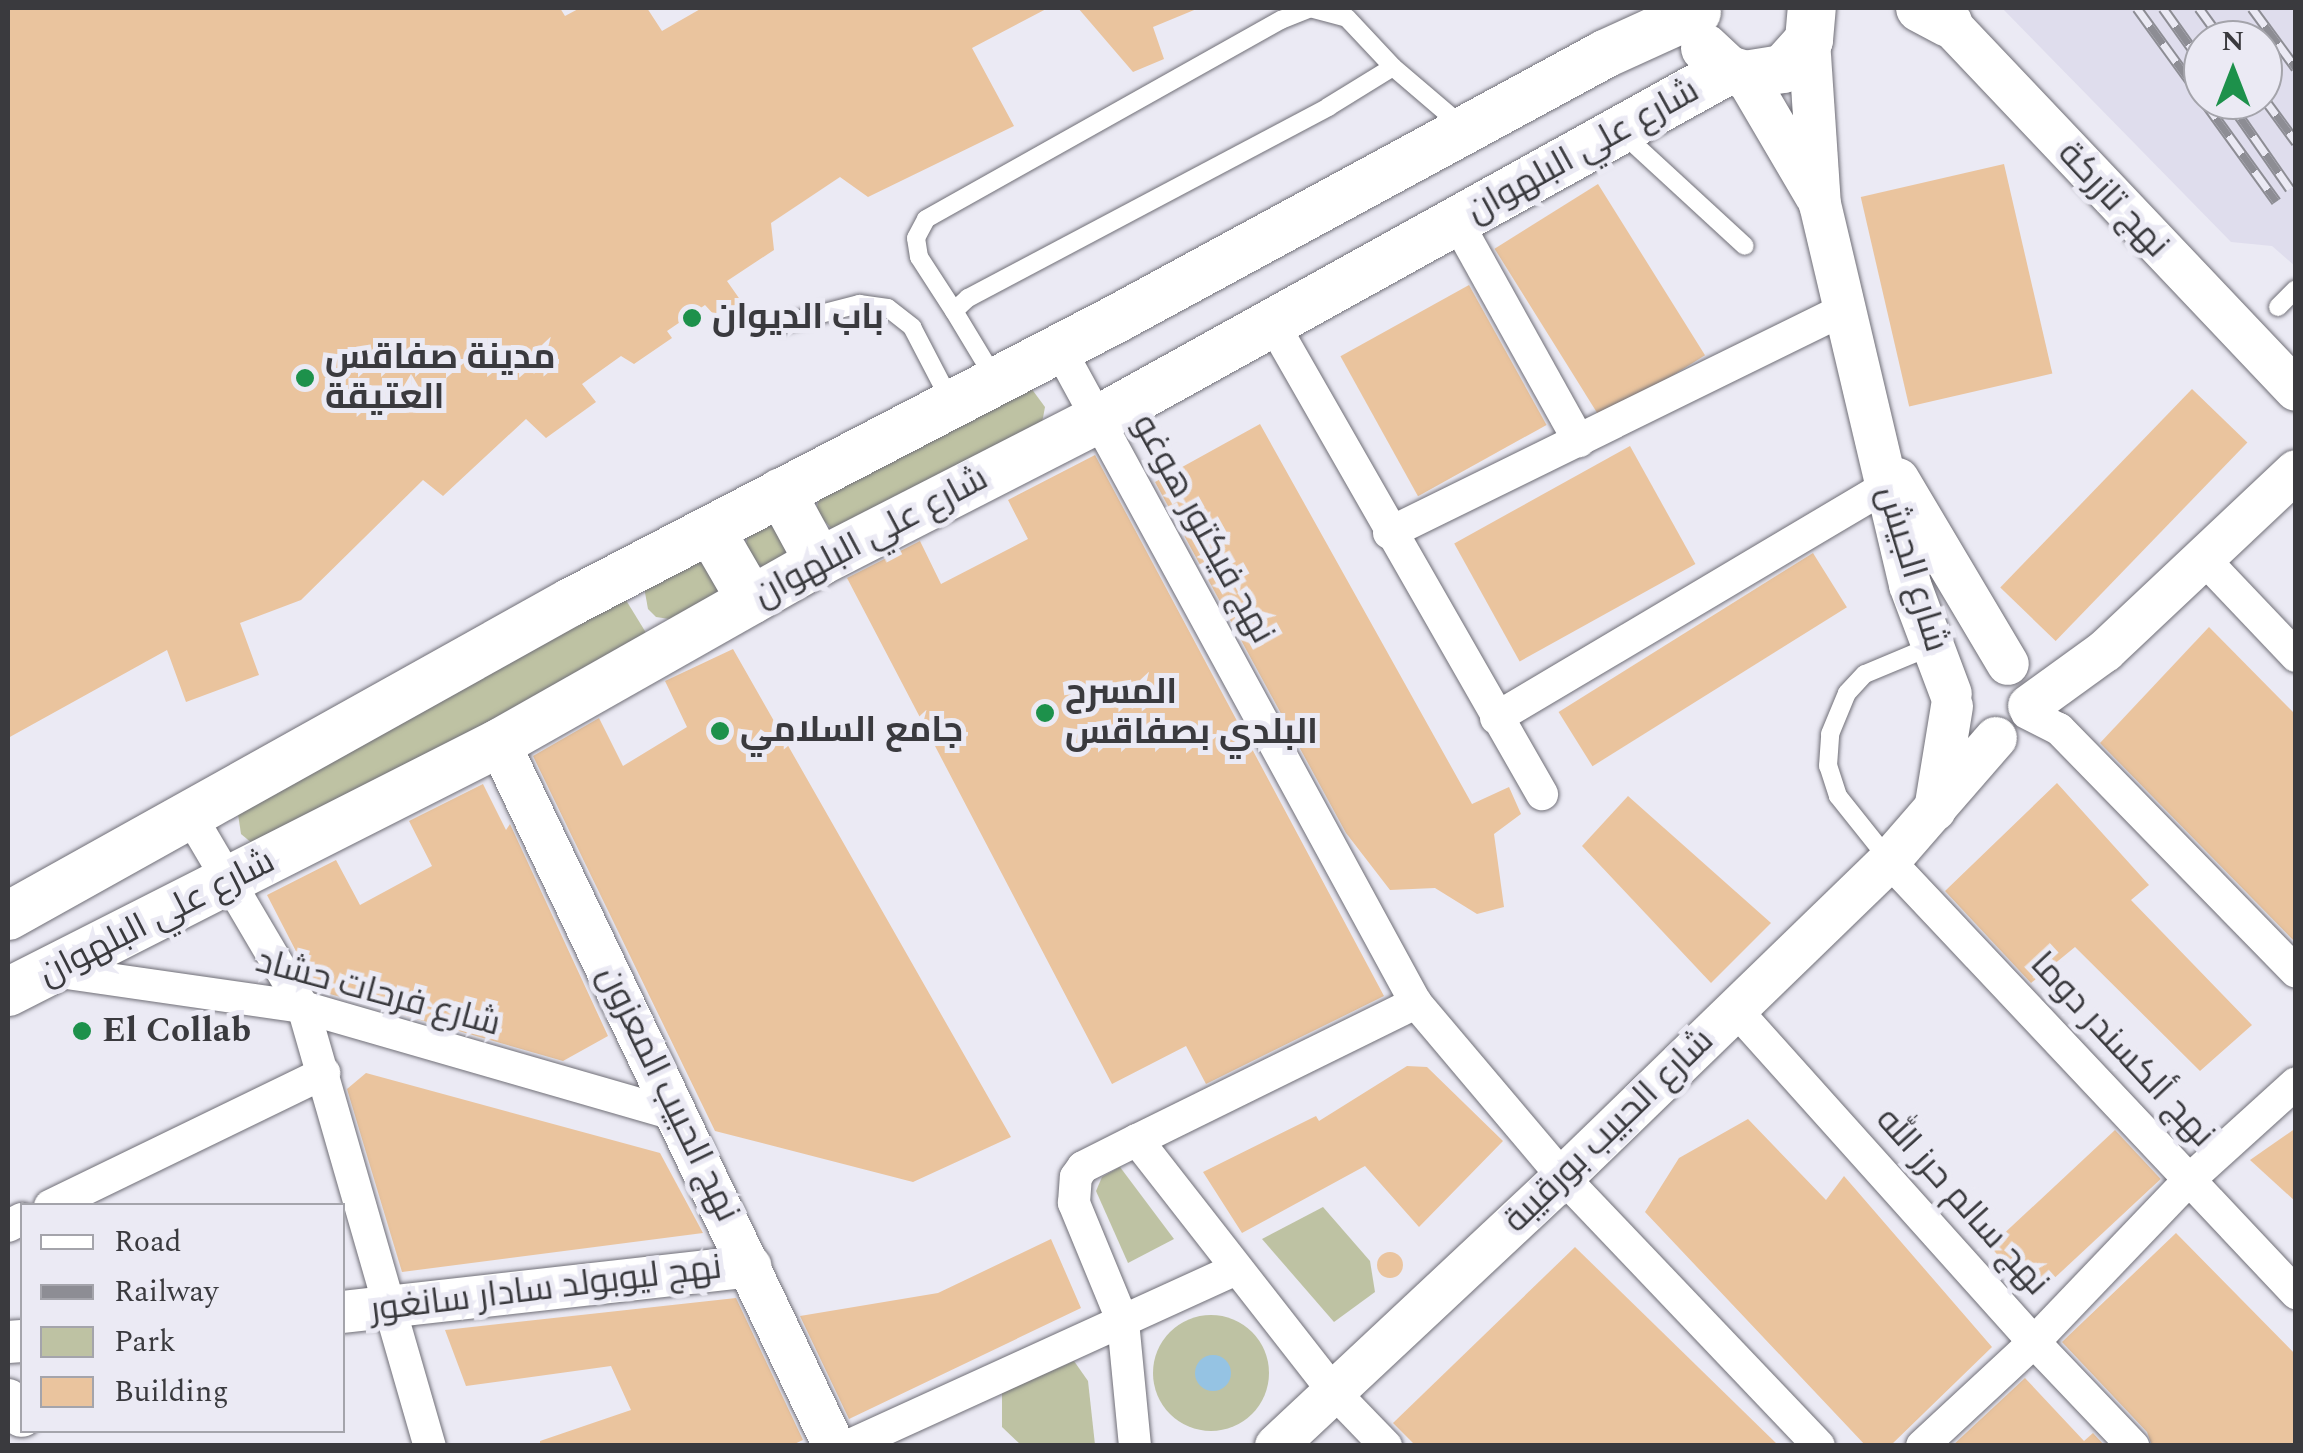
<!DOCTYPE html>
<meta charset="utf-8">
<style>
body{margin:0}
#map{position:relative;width:2303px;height:1453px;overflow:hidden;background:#ebeaf4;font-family:Spectral,Cairo,serif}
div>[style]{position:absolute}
.built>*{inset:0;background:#dfdded}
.green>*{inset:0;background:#bec2a3}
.round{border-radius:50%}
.water>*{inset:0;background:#95c3e3}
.building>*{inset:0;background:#eac49e;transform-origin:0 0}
.roads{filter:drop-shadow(0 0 2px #706f77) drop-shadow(0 0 2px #706f77)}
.service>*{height:18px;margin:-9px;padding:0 9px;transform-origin:9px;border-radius:9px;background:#fff}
.minor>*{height:32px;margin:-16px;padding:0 16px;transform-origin:16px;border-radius:16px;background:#fff}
.tertiary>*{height:42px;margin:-21px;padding:0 21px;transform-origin:21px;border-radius:21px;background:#fff}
.secondary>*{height:48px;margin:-24px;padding:0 24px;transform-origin:24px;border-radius:24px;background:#fff}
.rail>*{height:11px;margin-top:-5.5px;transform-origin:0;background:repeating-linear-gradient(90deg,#ebeaf4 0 22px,#8d8d94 0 44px);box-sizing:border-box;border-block:2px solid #8d8d94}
.dots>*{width:28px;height:28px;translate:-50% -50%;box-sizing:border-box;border:5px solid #ebeaf4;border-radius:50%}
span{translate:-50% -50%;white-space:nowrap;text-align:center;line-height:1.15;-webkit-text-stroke:10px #ebeaf4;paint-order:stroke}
.street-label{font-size:35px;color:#3a3a3e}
.poi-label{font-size:35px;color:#3a3a3e;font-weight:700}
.left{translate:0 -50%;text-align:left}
.frame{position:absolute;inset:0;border:10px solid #3a3a3e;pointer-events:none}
.legend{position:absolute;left:20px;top:1203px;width:325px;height:230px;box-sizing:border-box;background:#ebeaf4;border:2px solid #a4a4ab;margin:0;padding:12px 18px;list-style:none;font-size:30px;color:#3a3a3e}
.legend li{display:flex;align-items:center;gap:20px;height:50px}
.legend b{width:50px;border:2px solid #a4a4ab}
.north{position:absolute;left:2183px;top:20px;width:100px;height:100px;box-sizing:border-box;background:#ebeaf4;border:2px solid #a4a4ab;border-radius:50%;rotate:0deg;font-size:28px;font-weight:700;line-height:40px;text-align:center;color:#3a3a3e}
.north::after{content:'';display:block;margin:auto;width:35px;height:45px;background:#1d914b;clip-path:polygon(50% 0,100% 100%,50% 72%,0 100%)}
</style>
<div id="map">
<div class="built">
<i style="clip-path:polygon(evenodd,2002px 8px,2295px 8px,2295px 266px,2272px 246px,2231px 242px,2002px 8px,2203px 40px,2263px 40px,2263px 100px,2203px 100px,2203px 40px)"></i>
</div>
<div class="green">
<i style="clip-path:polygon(1031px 388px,1045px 407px,1041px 428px,839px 531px,831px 528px,816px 512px,820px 493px)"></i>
<i style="clip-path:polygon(769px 520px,792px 552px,767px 569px,752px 562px,745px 548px,749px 531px)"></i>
<i style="clip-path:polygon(705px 560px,718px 572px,720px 597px,676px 620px,656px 617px,648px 609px,644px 587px,658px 573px)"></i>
<i style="clip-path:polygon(621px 592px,648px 636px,277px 842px,253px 844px,241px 834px,238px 814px)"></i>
<i style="clip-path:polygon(1120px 1167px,1174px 1239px,1128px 1263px,1096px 1191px,1102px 1177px)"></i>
<i style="clip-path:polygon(1323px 1207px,1370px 1261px,1375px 1292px,1334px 1322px,1262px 1239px)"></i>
<i class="round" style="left:1153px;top:1315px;width:116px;height:116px"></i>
<i style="clip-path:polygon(1074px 1361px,1088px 1381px,1095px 1445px,1021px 1445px,1002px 1427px,1002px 1393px)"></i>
</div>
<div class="water">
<i class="round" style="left:1195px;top:1355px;width:36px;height:36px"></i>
</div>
<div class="building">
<i style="clip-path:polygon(8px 8px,560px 8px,565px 16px,580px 8px,647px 8px,662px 31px,702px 8px,1048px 8px,972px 48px,1014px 126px,868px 197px,840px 177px,771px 223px,774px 250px,727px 281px,741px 301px,717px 318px,705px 305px,667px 331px,672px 338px,634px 364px,621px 356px,582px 384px,596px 402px,546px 438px,526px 419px,443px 496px,423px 480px,301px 600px,240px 623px,259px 675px,186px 702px,167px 650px,8px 738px)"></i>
<i style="clip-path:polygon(1078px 8px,1199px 8px,1153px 27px,1164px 59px,1133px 72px)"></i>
<i style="left:2004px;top:164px;width:215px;height:147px;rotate:77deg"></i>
<i style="left:1598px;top:184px;width:202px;height:122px;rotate:58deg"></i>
<i style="left:1469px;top:285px;width:160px;height:147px;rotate:61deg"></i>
<i style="left:2192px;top:389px;width:77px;height:276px;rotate:44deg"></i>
<i style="clip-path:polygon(1260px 424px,1472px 804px,1509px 787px,1521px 814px,1494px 834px,1504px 907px,1477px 914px,1435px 888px,1390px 890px,1346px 833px,1155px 482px)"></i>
<i style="left:1630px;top:446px;width:135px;height:201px;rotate:61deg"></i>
<i style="clip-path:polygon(1095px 455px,1384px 996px,1206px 1084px,1186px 1046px,1112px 1084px,847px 578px,920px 541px,941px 584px,1028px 539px,1008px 500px)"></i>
<i style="left:1813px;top:553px;width:64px;height:300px;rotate:58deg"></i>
<i style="clip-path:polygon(2209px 627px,2296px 715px,2296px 943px,2100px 743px)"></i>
<i style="clip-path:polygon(733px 649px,1011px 1137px,913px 1182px,715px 1131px,533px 756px,599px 718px,623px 766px,687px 727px,665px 681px)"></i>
<i style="clip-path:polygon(2057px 783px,2149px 885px,2131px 900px,2252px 1025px,2200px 1071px,2075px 947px,2031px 983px,1945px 891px)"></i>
<i style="clip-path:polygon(483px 784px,506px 830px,510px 824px,608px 1036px,563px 1061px,316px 990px,267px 895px,336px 860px,360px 905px,432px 866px,409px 821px)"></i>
<i style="clip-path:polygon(1628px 796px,1771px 923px,1711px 983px,1582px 846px)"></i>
<i style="clip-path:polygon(1407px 1066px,1427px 1067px,1503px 1141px,1419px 1227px,1365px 1166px,1242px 1233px,1203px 1172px,1316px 1116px,1319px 1121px)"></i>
<i style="clip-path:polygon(366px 1073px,660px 1153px,703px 1233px,402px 1272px,347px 1089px)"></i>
<i style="clip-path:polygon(1748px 1119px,1826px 1200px,1844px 1176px,1992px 1347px,1890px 1446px,1866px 1446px,1645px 1212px,1679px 1158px)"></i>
<i style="clip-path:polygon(2296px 1128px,2296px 1202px,2250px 1160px)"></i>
<i style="left:2115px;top:1130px;width:67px;height:171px;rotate:47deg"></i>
<i style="clip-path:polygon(2176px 1233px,2296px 1355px,2296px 1446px,2152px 1446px,2147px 1432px,2062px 1342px)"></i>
<i style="clip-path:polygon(1051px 1239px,1081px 1308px,849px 1419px,800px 1316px,938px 1293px)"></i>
<i style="clip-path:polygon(1575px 1247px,1779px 1446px,1416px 1446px,1393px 1423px)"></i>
<i class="round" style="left:1377px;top:1252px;width:26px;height:26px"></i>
<i style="clip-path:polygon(736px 1298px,803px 1440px,790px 1446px,540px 1446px,540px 1441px,631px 1410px,611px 1366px,466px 1386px,445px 1330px)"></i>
<i style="clip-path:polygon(2025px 1378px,2084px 1441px,2093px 1433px,2105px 1446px,1952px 1446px)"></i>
</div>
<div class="roads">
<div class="service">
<i style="left:1621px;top:132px;width:168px;rotate:42.6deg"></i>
<i style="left:2278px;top:307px;width:25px;rotate:-45deg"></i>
<i style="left:954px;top:311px;width:64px;rotate:-122.9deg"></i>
<i style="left:919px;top:257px;width:19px;rotate:-99deg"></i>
<i style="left:916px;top:238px;width:21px;rotate:-62deg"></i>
<i style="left:926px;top:219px;width:407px;rotate:-29.3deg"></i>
<i style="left:1281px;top:20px;width:31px;rotate:-22deg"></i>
<i style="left:1310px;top:8px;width:38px;rotate:15deg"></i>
<i style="left:1347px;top:18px;width:67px;rotate:46.8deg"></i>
<i style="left:782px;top:324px;width:80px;rotate:-14.6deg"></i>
<i style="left:859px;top:304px;width:29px;rotate:8deg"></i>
<i style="left:888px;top:308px;width:31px;rotate:38deg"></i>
<i style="left:912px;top:327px;width:85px;rotate:62.5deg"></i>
<i style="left:995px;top:379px;width:79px;rotate:-121.1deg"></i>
<i style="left:954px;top:311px;width:19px;rotate:-43deg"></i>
<i style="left:968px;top:298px;width:408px;rotate:-27.9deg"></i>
<i style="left:1328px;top:107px;width:76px;rotate:-31.6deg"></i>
<i style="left:1393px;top:67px;width:91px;rotate:40.5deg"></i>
<i style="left:1889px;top:860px;width:82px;rotate:-128.6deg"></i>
<i style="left:1838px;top:796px;width:32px;rotate:-108deg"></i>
<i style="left:1828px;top:766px;width:32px;rotate:-86deg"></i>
<i style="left:1830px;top:734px;width:44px;rotate:-67.5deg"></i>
<i style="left:1847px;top:693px;width:26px;rotate:-47deg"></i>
<i style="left:1865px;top:674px;width:73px;rotate:-22.7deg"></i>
</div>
<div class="minor">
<i style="left:1457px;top:222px;width:251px;rotate:60.9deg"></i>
<i style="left:1272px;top:322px;width:544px;rotate:60.23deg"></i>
<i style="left:1059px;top:348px;width:746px;rotate:61.41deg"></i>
<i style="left:1416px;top:1003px;width:228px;rotate:49.8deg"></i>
<i style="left:1563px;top:1177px;width:371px;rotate:46.4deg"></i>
<i style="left:1389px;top:533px;width:510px;rotate:-26.16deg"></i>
<i style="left:2204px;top:559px;width:134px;rotate:46.5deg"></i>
<i style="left:2027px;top:713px;width:36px;rotate:27deg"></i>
<i style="left:2059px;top:729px;width:339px;rotate:45.7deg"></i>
<i style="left:1496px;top:718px;width:468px;rotate:-30.7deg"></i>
<i style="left:191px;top:817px;width:221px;rotate:59.5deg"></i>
<i style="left:303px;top:1007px;width:457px;rotate:73.9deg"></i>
<i style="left:1889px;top:861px;width:594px;rotate:46.71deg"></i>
<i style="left:53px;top:971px;width:253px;rotate:8.2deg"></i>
<i style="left:303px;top:1007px;width:390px;rotate:16.1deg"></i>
<i style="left:1735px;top:1009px;width:448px;rotate:48.1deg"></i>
<i style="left:2034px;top:1342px;width:144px;rotate:46.4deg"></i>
<i style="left:1137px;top:1140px;width:317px;rotate:52deg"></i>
<i style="left:1332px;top:1390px;width:78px;rotate:46deg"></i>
<i style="left:50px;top:1206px;width:305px;rotate:-25.9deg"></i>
<i style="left:8px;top:1226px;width:16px;rotate:-27deg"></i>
<i style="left:848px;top:1446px;width:425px;rotate:-24.5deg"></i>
<i style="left:1135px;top:1446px;width:125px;rotate:-95.5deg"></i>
<i style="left:1123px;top:1322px;width:129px;rotate:-112.4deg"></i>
<i style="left:1074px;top:1203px;width:26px;rotate:-86deg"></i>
<i style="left:1076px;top:1177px;width:12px;rotate:-55deg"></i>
<i style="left:1083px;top:1167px;width:60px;rotate:-26.6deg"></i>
<i style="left:1137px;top:1140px;width:311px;rotate:-26.2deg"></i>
<i style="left:1922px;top:1446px;width:153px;rotate:-42.9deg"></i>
<i style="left:2034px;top:1342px;width:224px;rotate:-46.3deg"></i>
<i style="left:2189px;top:1180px;width:144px;rotate:-42.2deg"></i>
</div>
<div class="tertiary">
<i style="left:1934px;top:8px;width:526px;rotate:46.54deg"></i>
<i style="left:1809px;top:40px;width:164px;rotate:86.2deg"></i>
<i style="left:1820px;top:204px;width:391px;rotate:76.7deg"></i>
<i style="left:1910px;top:585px;width:116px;rotate:69.4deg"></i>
<i style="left:1745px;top:75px;width:140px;rotate:59.6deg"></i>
<i style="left:1898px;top:479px;width:215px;rotate:59.3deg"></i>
<i style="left:2029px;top:706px;width:94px;rotate:-35.9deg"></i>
<i style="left:2105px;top:651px;width:262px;rotate:-43.3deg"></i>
<i style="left:499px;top:743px;width:779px;rotate:64.52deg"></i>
<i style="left:1935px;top:810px;width:105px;rotate:-80.7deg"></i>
<i style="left:342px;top:1312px;width:411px;rotate:-6.4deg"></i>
<i style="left:8px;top:1342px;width:14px;rotate:-4deg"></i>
<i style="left:8px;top:1400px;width:21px;rotate:49deg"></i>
<i style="left:1276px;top:1446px;width:393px;rotate:-43.1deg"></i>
<i style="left:1563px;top:1177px;width:454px;rotate:-44.1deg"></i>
<i style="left:1889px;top:861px;width:163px;rotate:-49deg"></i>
</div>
<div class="secondary">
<i style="left:1920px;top:8px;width:32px;rotate:28deg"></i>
<i style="left:1705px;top:48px;width:33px;rotate:43deg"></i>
<i style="left:1729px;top:70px;width:17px;rotate:17deg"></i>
<i style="left:1745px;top:75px;width:38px;rotate:-9deg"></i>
<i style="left:1783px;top:69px;width:39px;rotate:-48deg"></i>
<i style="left:1809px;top:40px;width:32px;rotate:-85deg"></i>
<i style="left:781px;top:492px;width:80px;rotate:61.5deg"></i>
<i style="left:711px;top:531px;width:80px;rotate:59.9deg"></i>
<i style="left:8px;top:916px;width:645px;rotate:-29.15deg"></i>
<i style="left:571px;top:602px;width:614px;rotate:-27.44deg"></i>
<i style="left:1116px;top:319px;width:556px;rotate:-28.45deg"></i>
<i style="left:1605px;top:54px;width:101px;rotate:-24.5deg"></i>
<i style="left:8px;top:992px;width:551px;rotate:-26.89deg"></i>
<i style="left:499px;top:743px;width:368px;rotate:-29.5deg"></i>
<i style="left:819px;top:562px;width:312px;rotate:-27.1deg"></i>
<i style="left:1097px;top:420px;width:722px;rotate:-28.98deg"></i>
</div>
</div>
<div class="rail">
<i style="left:2137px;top:8px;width:112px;rotate:54deg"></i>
<i style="left:2163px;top:8px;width:69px;rotate:54.5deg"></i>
<i style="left:2199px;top:8px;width:39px;rotate:54deg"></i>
<i style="left:2252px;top:8px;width:74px;rotate:53.7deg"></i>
<i style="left:2263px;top:97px;width:56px;rotate:53.7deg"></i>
<i style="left:2203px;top:100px;width:125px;rotate:54.1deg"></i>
<i style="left:2228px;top:100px;width:108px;rotate:55.1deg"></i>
</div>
<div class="dots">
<i style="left:692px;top:318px;background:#1d914b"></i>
<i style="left:305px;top:378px;background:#1d914b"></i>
<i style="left:1045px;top:713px;background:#1d914b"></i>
<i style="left:720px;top:731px;background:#1d914b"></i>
<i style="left:82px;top:1031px;background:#1d914b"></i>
</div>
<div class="street-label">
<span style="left:1583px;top:151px;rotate:-29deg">شارع علي البلهوان</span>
<span style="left:2113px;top:200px;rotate:47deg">نهج تازركة</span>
<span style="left:1203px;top:529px;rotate:61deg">نهج فيكتور هوغو</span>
<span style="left:871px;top:537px;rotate:-28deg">شارع علي البلهوان</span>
<span style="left:1912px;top:569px;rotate:73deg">شارع الجيش</span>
<span style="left:157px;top:918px;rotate:-27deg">شارع علي البلهوان</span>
<span style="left:378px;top:993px;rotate:15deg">شارع فرحات حشاد</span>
<span style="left:2122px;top:1050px;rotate:47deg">نهج ألكسندر دوما</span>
<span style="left:668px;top:1094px;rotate:64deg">نهج الحبيب المعزون</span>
<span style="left:1609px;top:1131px;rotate:-44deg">شارع الحبيب بورقيبة</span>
<span style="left:1962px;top:1202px;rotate:48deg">نهج سالم حرز الله</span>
<span style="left:546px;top:1289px;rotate:-7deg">نهج ليوبولد سادار سانغور</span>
</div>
<div class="poi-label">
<span class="left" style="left:712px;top:318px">باب الديوان</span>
<span class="left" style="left:325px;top:378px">مدينة صفاقس<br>العتيقة</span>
<span class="left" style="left:1065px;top:713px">المسرح<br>البلدي بصفاقس</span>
<span class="left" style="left:740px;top:731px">جامع السلامي</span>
<span class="left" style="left:102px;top:1031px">El Collab</span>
</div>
<div class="frame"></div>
<ul class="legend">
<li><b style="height:12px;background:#fff"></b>Road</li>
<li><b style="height:12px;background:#8d8d94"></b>Railway</li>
<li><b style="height:28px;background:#bec2a3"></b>Park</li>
<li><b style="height:28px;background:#eac49e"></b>Building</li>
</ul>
<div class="north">N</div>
</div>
